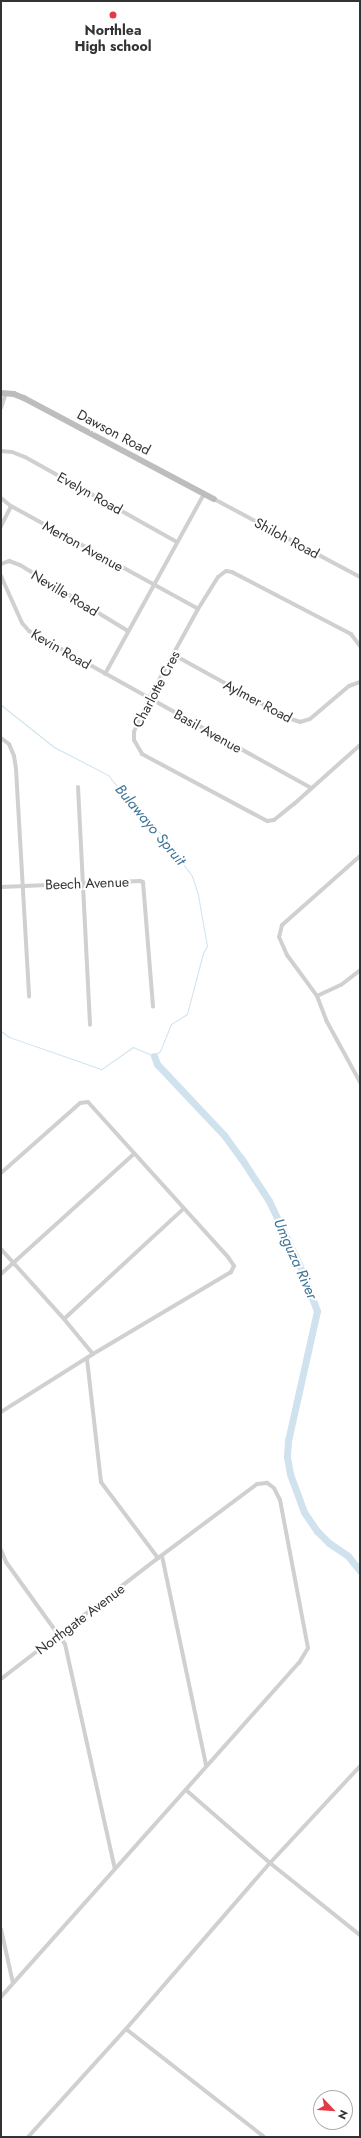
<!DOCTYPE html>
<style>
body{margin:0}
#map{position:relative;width:361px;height:2138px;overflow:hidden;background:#fff;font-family:Jost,sans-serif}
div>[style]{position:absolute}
.stream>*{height:1px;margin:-0.5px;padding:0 0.5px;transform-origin:0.5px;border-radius:0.5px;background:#cfe2ee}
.river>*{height:7px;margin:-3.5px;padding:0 3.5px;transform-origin:3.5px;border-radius:3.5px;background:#cfe2ee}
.street>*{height:4px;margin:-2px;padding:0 2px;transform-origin:2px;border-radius:2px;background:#d0d0d0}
.secondary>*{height:5.5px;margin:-2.75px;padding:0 2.75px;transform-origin:2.75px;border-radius:2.75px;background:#bdbdbd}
.dots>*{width:11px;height:11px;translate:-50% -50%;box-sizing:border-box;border:2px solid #fff;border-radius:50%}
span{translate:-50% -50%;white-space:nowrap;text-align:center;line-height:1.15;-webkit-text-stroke:4px #fff;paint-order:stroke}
.poi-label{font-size:14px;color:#333;font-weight:700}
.street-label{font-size:14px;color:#333}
.water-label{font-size:15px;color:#3f7597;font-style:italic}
.frame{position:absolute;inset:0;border:2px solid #333;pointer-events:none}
.north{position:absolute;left:313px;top:2090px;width:40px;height:40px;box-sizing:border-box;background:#fff;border:1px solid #adadad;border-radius:50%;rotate:115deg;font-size:11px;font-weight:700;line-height:16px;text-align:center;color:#333}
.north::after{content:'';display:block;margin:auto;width:14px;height:18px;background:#e63946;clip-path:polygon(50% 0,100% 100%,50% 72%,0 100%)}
</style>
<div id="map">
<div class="stream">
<i style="left:1px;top:705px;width:68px;rotate:38.4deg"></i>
<i style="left:54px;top:747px;width:61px;rotate:27.4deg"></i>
<i style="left:108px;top:775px;width:40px;rotate:51deg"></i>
<i style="left:133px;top:806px;width:38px;rotate:45deg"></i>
<i style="left:160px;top:833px;width:54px;rotate:53.3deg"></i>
<i style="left:192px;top:876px;width:20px;rotate:72deg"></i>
<i style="left:198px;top:895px;width:52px;rotate:80deg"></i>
<i style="left:207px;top:946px;width:8px;rotate:120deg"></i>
<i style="left:203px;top:953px;width:63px;rotate:104.7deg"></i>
<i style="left:187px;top:1014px;width:19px;rotate:148deg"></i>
<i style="left:171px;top:1024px;width:29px;rotate:112deg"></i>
<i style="left:160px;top:1051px;width:8px;rotate:140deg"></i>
<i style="left:154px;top:1056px;width:23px;rotate:-157deg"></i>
<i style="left:133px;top:1047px;width:39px;rotate:145deg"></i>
<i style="left:101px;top:1069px;width:97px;rotate:-160.8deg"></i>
<i style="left:9px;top:1037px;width:10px;rotate:-143deg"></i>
</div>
<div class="river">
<i style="left:154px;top:1056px;width:9px;rotate:69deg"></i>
<i style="left:157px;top:1064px;width:98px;rotate:46.7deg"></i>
<i style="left:224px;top:1135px;width:29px;rotate:54deg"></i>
<i style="left:241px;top:1158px;width:51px;rotate:56.9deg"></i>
<i style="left:269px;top:1201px;width:70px;rotate:64.5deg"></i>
<i style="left:299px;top:1264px;width:50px;rotate:69deg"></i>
<i style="left:317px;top:1311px;width:133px;rotate:102.6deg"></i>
<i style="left:288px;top:1441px;width:16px;rotate:94deg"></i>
<i style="left:287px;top:1457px;width:17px;rotate:80deg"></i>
<i style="left:290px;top:1474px;width:40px;rotate:69.8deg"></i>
<i style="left:304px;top:1512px;width:23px;rotate:56deg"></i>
<i style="left:317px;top:1531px;width:17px;rotate:45deg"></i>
<i style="left:329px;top:1543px;width:23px;rotate:34deg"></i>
<i style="left:348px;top:1556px;width:19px;rotate:51deg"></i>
</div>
<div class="street">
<i style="left:1px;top:408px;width:16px;rotate:-72deg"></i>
<i style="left:1px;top:451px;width:11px;rotate:5deg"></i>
<i style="left:12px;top:452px;width:14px;rotate:21deg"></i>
<i style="left:25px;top:457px;width:174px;rotate:29.2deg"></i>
<i style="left:1px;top:498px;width:13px;rotate:39deg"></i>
<i style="left:11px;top:506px;width:213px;rotate:28.8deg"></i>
<i style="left:214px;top:499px;width:166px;rotate:28.1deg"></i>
<i style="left:1px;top:526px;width:22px;rotate:-63deg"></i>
<i style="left:1px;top:564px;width:9px;rotate:-21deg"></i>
<i style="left:9px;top:561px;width:12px;rotate:20deg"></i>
<i style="left:20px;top:565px;width:127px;rotate:31.4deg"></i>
<i style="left:1px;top:576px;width:51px;rotate:65.9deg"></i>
<i style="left:22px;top:623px;width:11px;rotate:49deg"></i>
<i style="left:29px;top:631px;width:323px;rotate:29.1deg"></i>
<i style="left:360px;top:646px;width:15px;rotate:-127deg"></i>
<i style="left:351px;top:634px;width:134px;rotate:-152.5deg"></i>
<i style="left:232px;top:572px;width:6px;rotate:-171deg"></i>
<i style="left:226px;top:571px;width:10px;rotate:143deg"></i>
<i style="left:218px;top:577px;width:38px;rotate:122deg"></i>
<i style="left:198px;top:609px;width:102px;rotate:118.8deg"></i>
<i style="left:149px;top:698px;width:37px;rotate:114deg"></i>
<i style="left:134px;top:732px;width:8px;rotate:90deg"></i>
<i style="left:134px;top:740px;width:16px;rotate:60deg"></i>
<i style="left:142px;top:754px;width:142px;rotate:28.2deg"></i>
<i style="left:267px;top:821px;width:7px;rotate:-8deg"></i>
<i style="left:274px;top:820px;width:26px;rotate:-39deg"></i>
<i style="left:294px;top:804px;width:89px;rotate:-41.8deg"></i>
<i style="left:174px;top:655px;width:130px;rotate:28.9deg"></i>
<i style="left:288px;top:718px;width:13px;rotate:18deg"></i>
<i style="left:300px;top:722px;width:10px;rotate:-17deg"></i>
<i style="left:310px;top:719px;width:51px;rotate:-40.2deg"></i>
<i style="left:349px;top:686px;width:12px;rotate:-20deg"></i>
<i style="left:105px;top:674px;width:205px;rotate:-61.2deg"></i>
<i style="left:1px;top:738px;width:10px;rotate:37deg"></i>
<i style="left:9px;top:744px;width:13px;rotate:67deg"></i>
<i style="left:14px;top:756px;width:13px;rotate:81deg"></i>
<i style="left:16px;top:769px;width:228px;rotate:86.7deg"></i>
<i style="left:78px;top:787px;width:238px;rotate:87.1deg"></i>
<i style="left:360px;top:856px;width:104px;rotate:138.5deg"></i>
<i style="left:282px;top:925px;width:12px;rotate:104deg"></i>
<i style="left:279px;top:937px;width:20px;rotate:66deg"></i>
<i style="left:287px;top:955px;width:51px;rotate:53.8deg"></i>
<i style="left:317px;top:996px;width:26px;rotate:69deg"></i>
<i style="left:326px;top:1020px;width:71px;rotate:61.3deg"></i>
<i style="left:1px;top:887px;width:139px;rotate:-2.5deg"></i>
<i style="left:140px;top:881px;width:3px;rotate:18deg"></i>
<i style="left:143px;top:882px;width:125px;rotate:85.4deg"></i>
<i style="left:317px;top:996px;width:26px;rotate:-25deg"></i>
<i style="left:341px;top:985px;width:24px;rotate:-38deg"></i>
<i style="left:1px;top:1173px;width:106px;rotate:-41.5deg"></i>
<i style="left:80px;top:1103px;width:8px;rotate:-7deg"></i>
<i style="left:88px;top:1102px;width:209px;rotate:47.9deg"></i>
<i style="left:228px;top:1257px;width:11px;rotate:56deg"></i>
<i style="left:234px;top:1266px;width:7px;rotate:117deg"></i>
<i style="left:231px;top:1272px;width:161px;rotate:149.3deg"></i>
<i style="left:93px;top:1354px;width:109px;rotate:147.8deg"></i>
<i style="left:1px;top:1249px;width:94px;rotate:48deg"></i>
<i style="left:64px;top:1319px;width:162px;rotate:-42.7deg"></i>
<i style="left:1px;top:1274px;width:179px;rotate:-42.1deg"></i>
<i style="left:64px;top:1319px;width:45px;rotate:50.4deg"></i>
<i style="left:1px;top:1550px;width:13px;rotate:67deg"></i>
<i style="left:6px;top:1562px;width:101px;rotate:54.3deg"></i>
<i style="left:65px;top:1644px;width:230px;rotate:77.5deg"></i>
<i style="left:162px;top:1556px;width:214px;rotate:78.1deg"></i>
<i style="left:1px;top:1679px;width:198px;rotate:-37.6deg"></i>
<i style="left:186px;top:1790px;width:111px;rotate:41deg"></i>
<i style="left:270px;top:1863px;width:115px;rotate:38.7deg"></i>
<i style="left:1px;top:1929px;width:55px;rotate:77.5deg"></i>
<i style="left:1px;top:1997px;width:448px;rotate:-48.3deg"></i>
<i style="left:299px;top:1663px;width:17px;rotate:-59deg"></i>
<i style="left:308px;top:1648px;width:151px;rotate:-100.7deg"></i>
<i style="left:280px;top:1500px;width:13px;rotate:-117deg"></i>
<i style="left:274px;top:1488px;width:9px;rotate:-144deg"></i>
<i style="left:267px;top:1483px;width:10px;rotate:174deg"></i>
<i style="left:257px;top:1484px;width:124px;rotate:143.2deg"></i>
<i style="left:158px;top:1558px;width:95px;rotate:-126.9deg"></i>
<i style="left:101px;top:1482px;width:124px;rotate:-96.5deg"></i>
<i style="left:126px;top:2029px;width:175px;rotate:38deg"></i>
<i style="left:28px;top:2137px;width:146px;rotate:-47.8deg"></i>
<i style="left:126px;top:2029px;width:220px;rotate:-49.1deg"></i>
<i style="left:270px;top:1863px;width:132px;rotate:-47.1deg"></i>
</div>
<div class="secondary">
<i style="left:1px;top:393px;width:13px;rotate:4deg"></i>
<i style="left:14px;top:394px;width:11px;rotate:22deg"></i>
<i style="left:24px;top:398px;width:215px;rotate:28deg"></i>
</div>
<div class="dots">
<i style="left:113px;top:15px;background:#e63946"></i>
</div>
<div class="poi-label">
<span style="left:113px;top:38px">Northlea<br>High school</span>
</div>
<div class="street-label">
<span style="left:114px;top:432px;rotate:28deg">Dawson Road</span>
<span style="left:90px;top:493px;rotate:29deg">Evelyn Road</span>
<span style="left:287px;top:538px;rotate:28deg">Shiloh Road</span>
<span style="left:83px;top:546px;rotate:29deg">Merton Avenue</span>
<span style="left:65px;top:593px;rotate:31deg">Neville Road</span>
<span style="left:61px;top:649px;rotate:30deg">Kevin Road</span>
<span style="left:156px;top:689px;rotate:-62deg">Charlotte Cres</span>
<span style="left:258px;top:701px;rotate:28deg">Aylmer Road</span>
<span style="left:208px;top:731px;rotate:29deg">Basil Avenue</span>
<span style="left:87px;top:883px;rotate:-2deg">Beech Avenue</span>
<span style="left:80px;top:1619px;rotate:-37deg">Northgate Avenue</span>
</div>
<div class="water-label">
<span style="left:150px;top:825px;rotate:50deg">Bulawayo Spruit</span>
<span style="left:295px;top:1259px;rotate:66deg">Umguza River</span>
</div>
<div class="frame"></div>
<div class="north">N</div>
</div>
